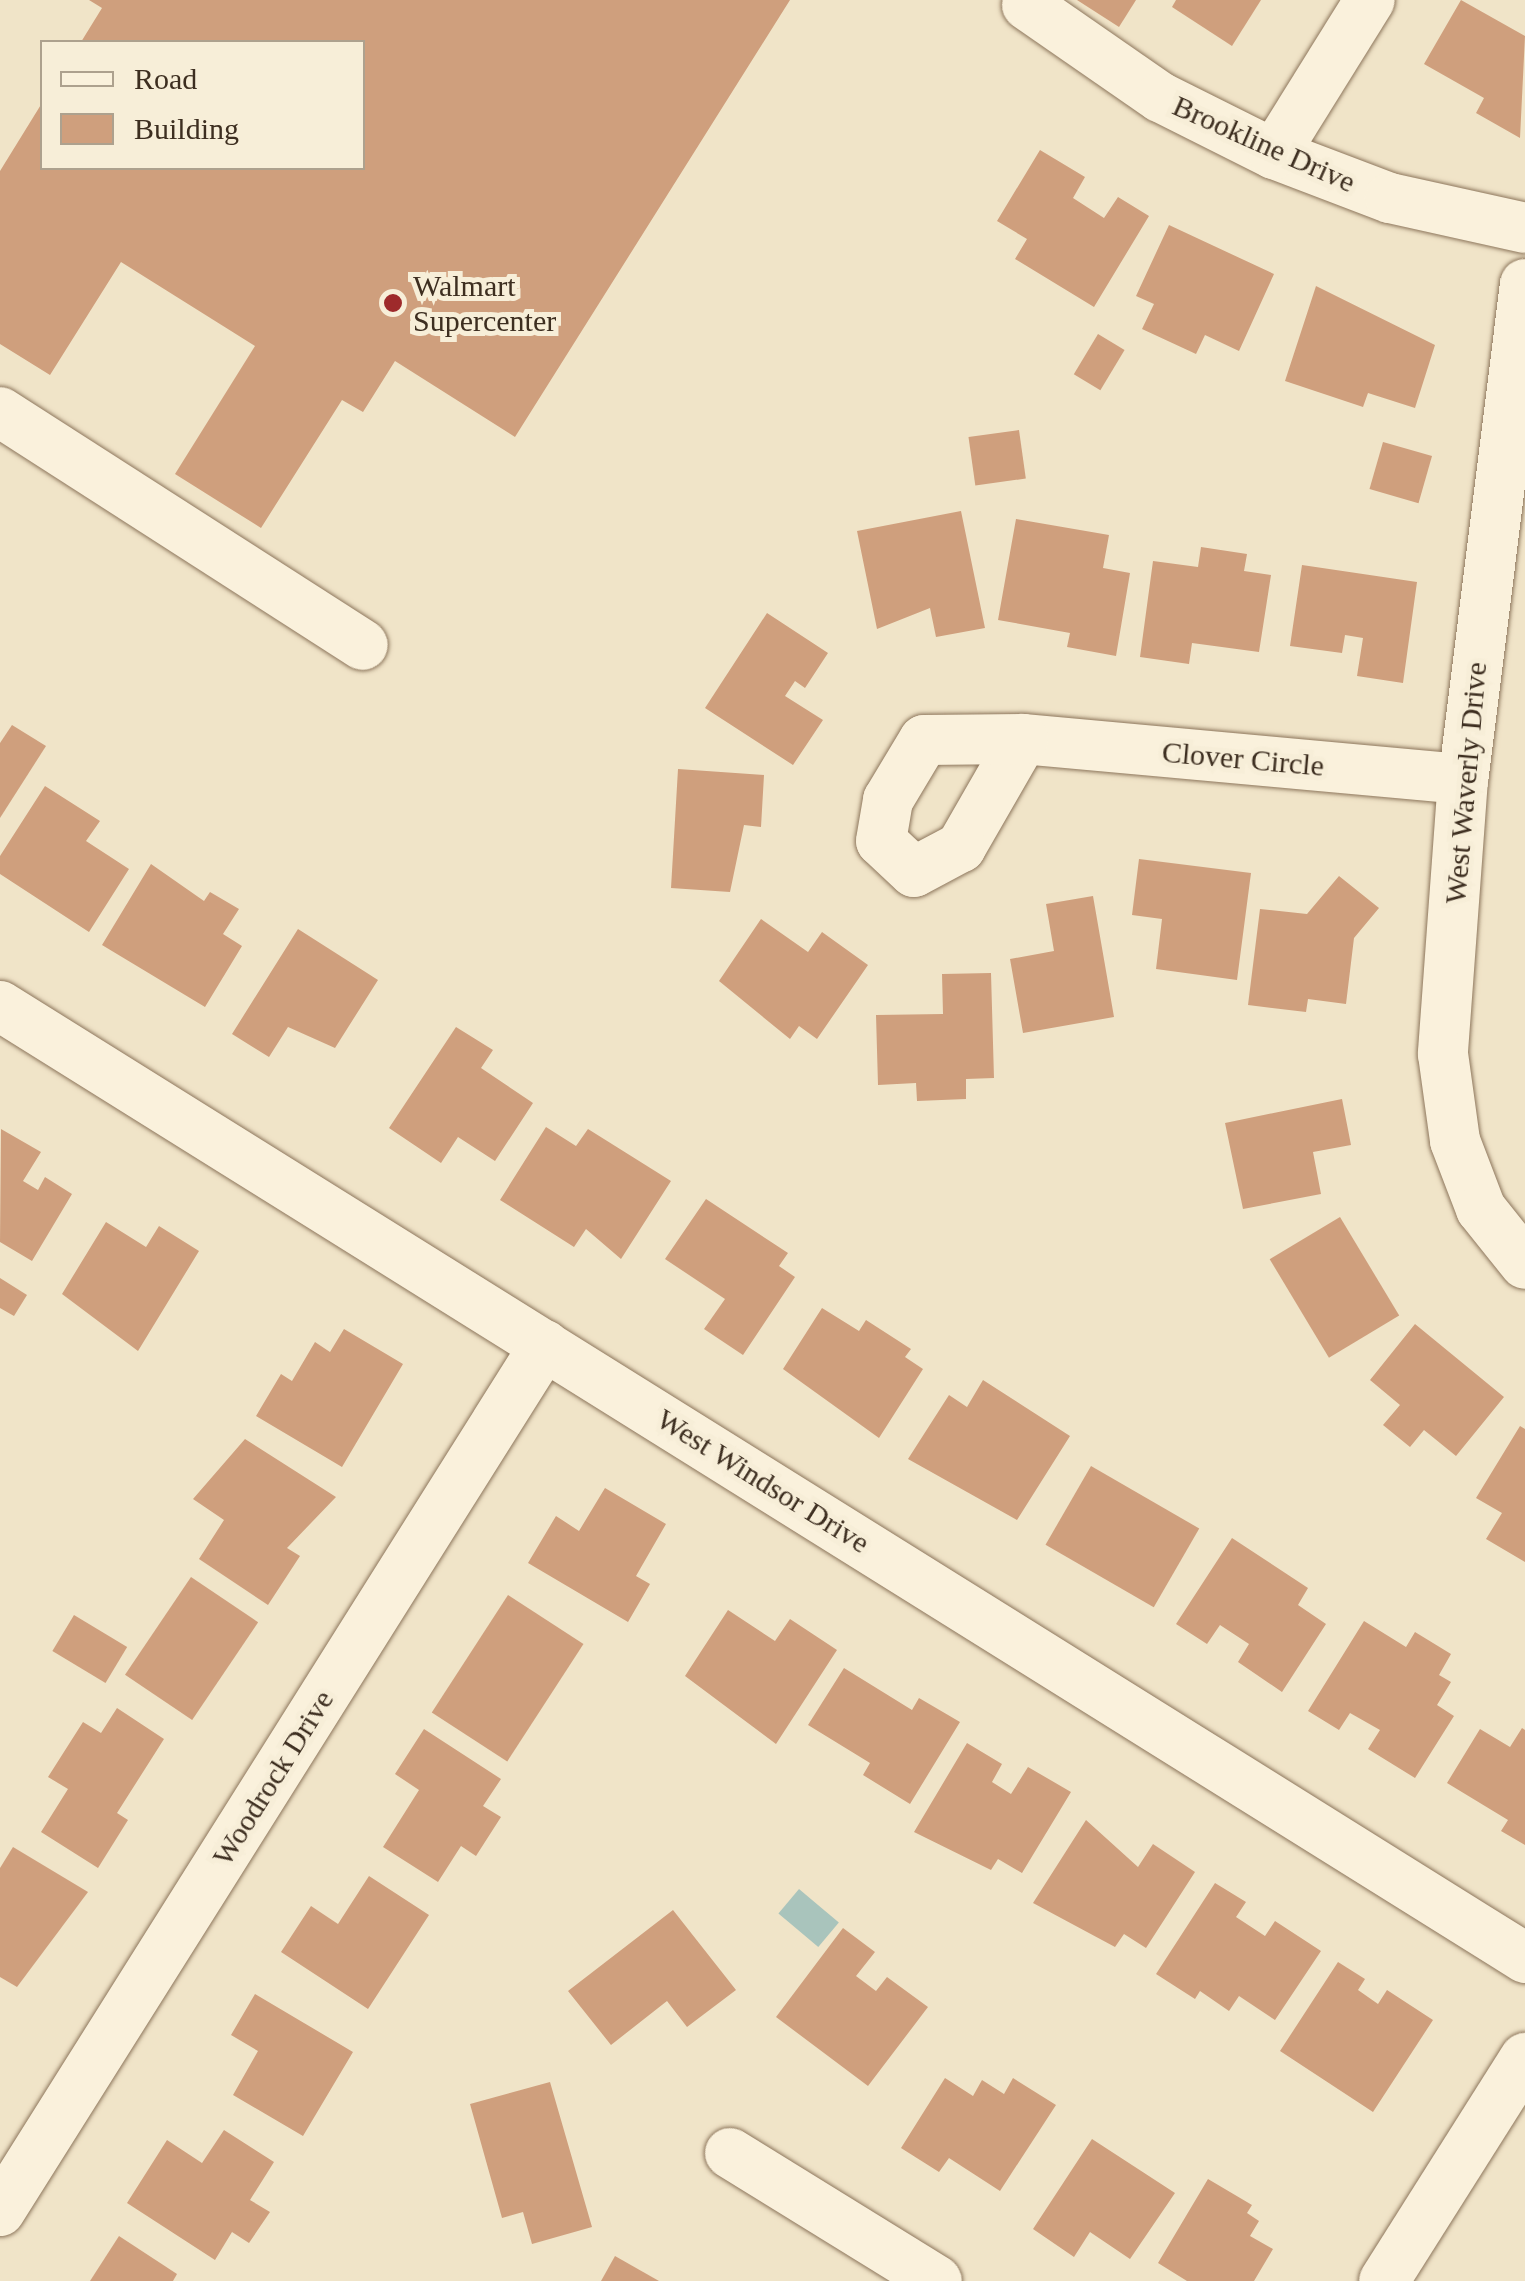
<!DOCTYPE html>
<style>
body{margin:0}
#map{position:relative;width:1525px;height:2281px;overflow:hidden;background:#f0e4c8;font-family:"Times New Roman",serif}
div>[style]{position:absolute}
.water>*{inset:0;background:#a9c4bc;transform-origin:0 0}
.building>*{inset:0;background:#cf9f7d;transform-origin:0 0}
.roads{filter:drop-shadow(0 0 2px #8d765c) drop-shadow(0 0 2px #8d765c)}
.minor>*{height:50px;margin:-25px;padding:0 25px;transform-origin:25px;border-radius:25px;background:#faf1dc}
.dots>*{width:28px;height:28px;translate:-50% -50%;box-sizing:border-box;border:5px solid #f7eed8;border-radius:50%}
span{translate:-50% -50%;white-space:nowrap;text-align:center;line-height:1.15;-webkit-text-stroke:10px #f7eed8;paint-order:stroke}
.street-label{font-size:30px;color:#3d2e20}
.poi-label{font-size:30px;color:#3d2e20}
.left{translate:0 -50%;text-align:left}
.legend{position:absolute;left:40px;top:40px;width:325px;height:130px;box-sizing:border-box;background:#f7eed8;border:2px solid #ada18e;margin:0;padding:12px 18px;list-style:none;font-size:30px;color:#3d2e20}
.legend li{display:flex;align-items:center;gap:20px;height:50px}
.legend b{width:50px;border:2px solid #ada18e}
</style>
<div id="map">
<div class="water">
<i style="left:799px;top:1889px;width:52px;height:32px;rotate:40deg"></i>
</div>
<div class="building">
<i style="clip-path:polygon(89px 0,790px 0,515px 437px,395px 361px,363px 412px,342px 400px,261px 528px,175px 474px,255px 346px,121px 262px,50px 375px,0 344px,0 171px,42px 103px,42px 168px,362px 168px,362px 42px,81px 42px,102px 8px)"></i>
<i style="clip-path:polygon(1077px 0,1136px 0,1119px 27px)"></i>
<i style="clip-path:polygon(1176px 0,1261px 0,1232px 46px,1172px 7px)"></i>
<i style="clip-path:polygon(1461px 0,1525px 36px,1520px 138px,1476px 113px,1484px 98px,1424px 64px)"></i>
<i style="clip-path:polygon(1040px 150px,1085px 177px,1073px 198px,1104px 218px,1118px 197px,1149px 216px,1094px 307px,1015px 259px,1027px 239px,997px 221px)"></i>
<i style="clip-path:polygon(1169px 225px,1274px 274px,1239px 351px,1205px 335px,1196px 354px,1142px 329px,1154px 304px,1136px 296px)"></i>
<i style="clip-path:polygon(1316px 286px,1435px 345px,1415px 408px,1368px 393px,1363px 407px,1285px 381px)"></i>
<i style="left:1098px;top:334px;width:31px;height:47px;rotate:31deg"></i>
<i style="left:1019px;top:430px;width:49px;height:51px;rotate:82deg"></i>
<i style="left:1383px;top:442px;width:51px;height:49px;rotate:16deg"></i>
<i style="clip-path:polygon(961px 511px,985px 628px,936px 637px,930px 608px,877px 629px,857px 531px)"></i>
<i style="clip-path:polygon(1016px 519px,1109px 535px,1103px 568px,1130px 573px,1116px 656px,1067px 647px,1070px 633px,998px 620px)"></i>
<i style="clip-path:polygon(1201px 547px,1247px 554px,1244px 571px,1271px 575px,1259px 652px,1192px 643px,1189px 664px,1140px 657px,1153px 561px,1198px 567px)"></i>
<i style="clip-path:polygon(1302px 565px,1417px 582px,1403px 683px,1357px 676px,1363px 638px,1345px 635px,1342px 653px,1290px 646px)"></i>
<i style="clip-path:polygon(767px 613px,828px 653px,805px 688px,795px 681px,785px 696px,823px 720px,793px 765px,705px 708px)"></i>
<i style="clip-path:polygon(12px 725px,46px 746px,0 818px,0 743px)"></i>
<i style="clip-path:polygon(678px 769px,764px 775px,761px 827px,744px 825px,730px 892px,671px 888px)"></i>
<i style="clip-path:polygon(45px 786px,100px 821px,86px 841px,129px 869px,89px 932px,0 874px,0 856px)"></i>
<i style="clip-path:polygon(1139px 859px,1251px 873px,1237px 980px,1156px 969px,1162px 919px,1132px 915px)"></i>
<i style="clip-path:polygon(151px 864px,204px 901px,210px 892px,239px 909px,223px 934px,242px 946px,205px 1007px,102px 945px)"></i>
<i style="clip-path:polygon(1339px 876px,1379px 908px,1354px 938px,1346px 1004px,1308px 999px,1306px 1012px,1248px 1005px,1260px 909px,1307px 914px)"></i>
<i style="clip-path:polygon(1093px 896px,1114px 1017px,1023px 1033px,1010px 959px,1054px 951px,1046px 904px)"></i>
<i style="clip-path:polygon(761px 919px,808px 952px,822px 932px,868px 965px,817px 1039px,799px 1026px,790px 1039px,719px 981px)"></i>
<i style="clip-path:polygon(298px 929px,378px 980px,335px 1048px,288px 1027px,269px 1057px,232px 1034px)"></i>
<i style="clip-path:polygon(991px 973px,994px 1078px,966px 1079px,966px 1099px,917px 1101px,916px 1083px,878px 1085px,876px 1015px,943px 1014px,942px 974px)"></i>
<i style="clip-path:polygon(456px 1027px,493px 1050px,481px 1068px,533px 1103px,495px 1161px,458px 1137px,441px 1163px,389px 1128px)"></i>
<i style="clip-path:polygon(1342px 1099px,1351px 1145px,1313px 1152px,1321px 1194px,1243px 1209px,1225px 1123px)"></i>
<i style="clip-path:polygon(546px 1127px,576px 1146px,588px 1129px,671px 1181px,621px 1259px,586px 1229px,574px 1247px,500px 1200px)"></i>
<i style="clip-path:polygon(1px 1129px,41px 1152px,23px 1181px,38px 1190px,45px 1177px,72px 1194px,32px 1261px,0 1242px)"></i>
<i style="clip-path:polygon(706px 1199px,788px 1253px,779px 1266px,795px 1277px,743px 1355px,704px 1329px,725px 1299px,665px 1259px)"></i>
<i style="left:1340px;top:1217px;width:115px;height:82px;rotate:59deg"></i>
<i style="clip-path:polygon(106px 1222px,146px 1247px,159px 1226px,199px 1251px,138px 1351px,62px 1294px)"></i>
<i style="clip-path:polygon(0 1278px,27px 1295px,14px 1316px,0 1308px)"></i>
<i style="clip-path:polygon(822px 1308px,859px 1331px,866px 1320px,911px 1349px,905px 1357px,923px 1369px,879px 1438px,783px 1369px)"></i>
<i style="clip-path:polygon(1415px 1324px,1504px 1397px,1456px 1456px,1424px 1430px,1410px 1447px,1383px 1425px,1400px 1405px,1370px 1380px)"></i>
<i style="clip-path:polygon(344px 1329px,403px 1364px,342px 1467px,256px 1416px,281px 1374px,292px 1381px,315px 1342px,330px 1352px)"></i>
<i style="clip-path:polygon(983px 1380px,1070px 1436px,1017px 1520px,908px 1459px,949px 1395px,967px 1407px)"></i>
<i style="clip-path:polygon(1520px 1426px,1525px 1429px,1525px 1562px,1486px 1539px,1502px 1513px,1476px 1498px)"></i>
<i style="clip-path:polygon(245px 1439px,336px 1497px,287px 1548px,300px 1556px,268px 1605px,199px 1559px,224px 1520px,193px 1499px)"></i>
<i style="left:1091px;top:1466px;width:125px;height:91px;rotate:30deg"></i>
<i style="clip-path:polygon(605px 1488px,666px 1524px,636px 1576px,650px 1584px,628px 1622px,528px 1563px,556px 1516px,579px 1531px)"></i>
<i style="clip-path:polygon(1232px 1538px,1308px 1588px,1298px 1605px,1326px 1624px,1282px 1692px,1238px 1662px,1249px 1644px,1220px 1625px,1207px 1644px,1176px 1624px)"></i>
<i style="left:191px;top:1577px;width:81px;height:118px;rotate:34deg"></i>
<i style="left:508px;top:1595px;width:90px;height:140px;rotate:33deg"></i>
<i style="clip-path:polygon(728px 1610px,775px 1641px,790px 1619px,837px 1650px,776px 1744px,685px 1676px)"></i>
<i style="left:74px;top:1615px;width:62px;height:42px;rotate:31deg"></i>
<i style="clip-path:polygon(1364px 1621px,1406px 1647px,1415px 1632px,1451px 1654px,1439px 1675px,1451px 1682px,1437px 1705px,1454px 1716px,1415px 1778px,1368px 1749px,1380px 1730px,1350px 1713px,1339px 1730px,1308px 1711px)"></i>
<i style="clip-path:polygon(844px 1668px,912px 1710px,919px 1698px,960px 1722px,910px 1804px,863px 1775px,870px 1763px,808px 1725px)"></i>
<i style="clip-path:polygon(117px 1708px,164px 1739px,117px 1813px,128px 1820px,98px 1868px,41px 1832px,68px 1789px,48px 1777px,83px 1722px,101px 1733px)"></i>
<i style="clip-path:polygon(1522px 1728px,1525px 1730px,1525px 1845px,1501px 1831px,1508px 1820px,1447px 1783px,1480px 1729px,1510px 1747px)"></i>
<i style="clip-path:polygon(424px 1729px,501px 1779px,483px 1806px,501px 1817px,476px 1856px,461px 1846px,438px 1882px,383px 1847px,419px 1790px,395px 1774px)"></i>
<i style="clip-path:polygon(967px 1743px,1002px 1764px,992px 1782px,1011px 1794px,1028px 1767px,1071px 1792px,1022px 1873px,998px 1859px,991px 1870px,914px 1832px)"></i>
<i style="clip-path:polygon(1086px 1820px,1138px 1867px,1153px 1844px,1195px 1872px,1146px 1948px,1124px 1934px,1115px 1947px,1033px 1903px)"></i>
<i style="clip-path:polygon(13px 1847px,88px 1892px,17px 1987px,0 1977px,0 1868px)"></i>
<i style="clip-path:polygon(369px 1876px,429px 1915px,368px 2009px,281px 1952px,311px 1906px,338px 1924px)"></i>
<i style="clip-path:polygon(1215px 1883px,1246px 1902px,1236px 1917px,1265px 1936px,1275px 1921px,1321px 1951px,1275px 2020px,1239px 1996px,1229px 2011px,1200px 1991px,1195px 1999px,1156px 1974px)"></i>
<i style="clip-path:polygon(673px 1910px,736px 1990px,687px 2027px,667px 2001px,611px 2045px,568px 1991px)"></i>
<i style="clip-path:polygon(843px 1928px,875px 1952px,856px 1976px,876px 1991px,887px 1977px,928px 2007px,868px 2086px,776px 2017px)"></i>
<i style="clip-path:polygon(1338px 1962px,1365px 1979px,1358px 1990px,1378px 2004px,1387px 1990px,1433px 2020px,1373px 2112px,1280px 2051px)"></i>
<i style="clip-path:polygon(255px 1994px,353px 2052px,303px 2136px,233px 2095px,258px 2051px,231px 2035px)"></i>
<i style="clip-path:polygon(945px 2078px,973px 2096px,982px 2080px,1004px 2094px,1013px 2078px,1056px 2105px,1000px 2191px,949px 2158px,939px 2172px,901px 2148px)"></i>
<i style="clip-path:polygon(550px 2082px,592px 2227px,532px 2244px,523px 2212px,502px 2218px,470px 2104px)"></i>
<i style="clip-path:polygon(224px 2130px,274px 2162px,250px 2200px,270px 2212px,249px 2243px,232px 2232px,215px 2260px,127px 2203px,167px 2140px,202px 2163px)"></i>
<i style="clip-path:polygon(1092px 2139px,1175px 2193px,1130px 2259px,1090px 2232px,1074px 2257px,1033px 2229px)"></i>
<i style="clip-path:polygon(1208px 2179px,1252px 2205px,1247px 2213px,1259px 2221px,1250px 2236px,1273px 2249px,1254px 2281px,1187px 2281px,1158px 2263px)"></i>
<i style="clip-path:polygon(119px 2236px,177px 2274px,173px 2281px,90px 2281px)"></i>
<i style="clip-path:polygon(615px 2256px,659px 2281px,601px 2281px)"></i>
</div>
<div class="roads">
<div class="minor">
<i style="left:1027px;top:5px;width:162px;rotate:34.7deg"></i>
<i style="left:1160px;top:97px;width:127px;rotate:26.6deg"></i>
<i style="left:1274px;top:154px;width:124px;rotate:20.8deg"></i>
<i style="left:1390px;top:198px;width:138px;rotate:12.5deg"></i>
<i style="left:1274px;top:154px;width:181px;rotate:-58.1deg"></i>
<i style="left:1525px;top:284px;width:499px;rotate:97.1deg"></i>
<i style="left:1463px;top:779px;width:276px;rotate:94.2deg"></i>
<i style="left:1443px;top:1054px;width:88px;rotate:82.1deg"></i>
<i style="left:1455px;top:1141px;width:73px;rotate:69.1deg"></i>
<i style="left:1481px;top:1209px;width:70px;rotate:51.3deg"></i>
<i style="left:0;top:412px;width:431px;rotate:32.7deg"></i>
<i style="left:1023px;top:739px;width:442px;rotate:5.2deg"></i>
<i style="left:1023px;top:739px;width:125px;rotate:119.9deg"></i>
<i style="left:961px;top:847px;width:53px;rotate:152deg"></i>
<i style="left:914px;top:872px;width:45px;rotate:-136.8deg"></i>
<i style="left:881px;top:841px;width:42px;rotate:-80.3deg"></i>
<i style="left:888px;top:800px;width:70px;rotate:-59deg"></i>
<i style="left:924px;top:740px;width:99px;rotate:-0.6deg"></i>
<i style="left:0;top:1006px;width:1798px;rotate:31.97deg"></i>
<i style="left:730px;top:2153px;width:243px;rotate:31.7deg"></i>
<i style="left:0;top:2211px;width:1023px;rotate:-57.82deg"></i>
<i style="left:1384px;top:2281px;width:264px;rotate:-57.7deg"></i>
</div>
</div>
<div class="dots">
<i style="left:393px;top:303px;background:#9e2a2b"></i>
</div>
<div class="street-label">
<span style="left:1264px;top:144px;rotate:24deg">Brookline Drive</span>
<span style="left:1243px;top:759px;rotate:5deg">Clover Circle</span>
<span style="left:1466px;top:783px;rotate:-85deg">West Waverly Drive</span>
<span style="left:763px;top:1481px;rotate:32deg">West Windsor Drive</span>
<span style="left:273px;top:1778px;rotate:-58deg">Woodrock Drive</span>
</div>
<div class="poi-label">
<span class="left" style="left:413px;top:303px">Walmart<br>Supercenter</span>
</div>
<ul class="legend">
<li><b style="height:12px;background:#faf1dc"></b>Road</li>
<li><b style="height:28px;background:#cf9f7d"></b>Building</li>
</ul>
</div>
